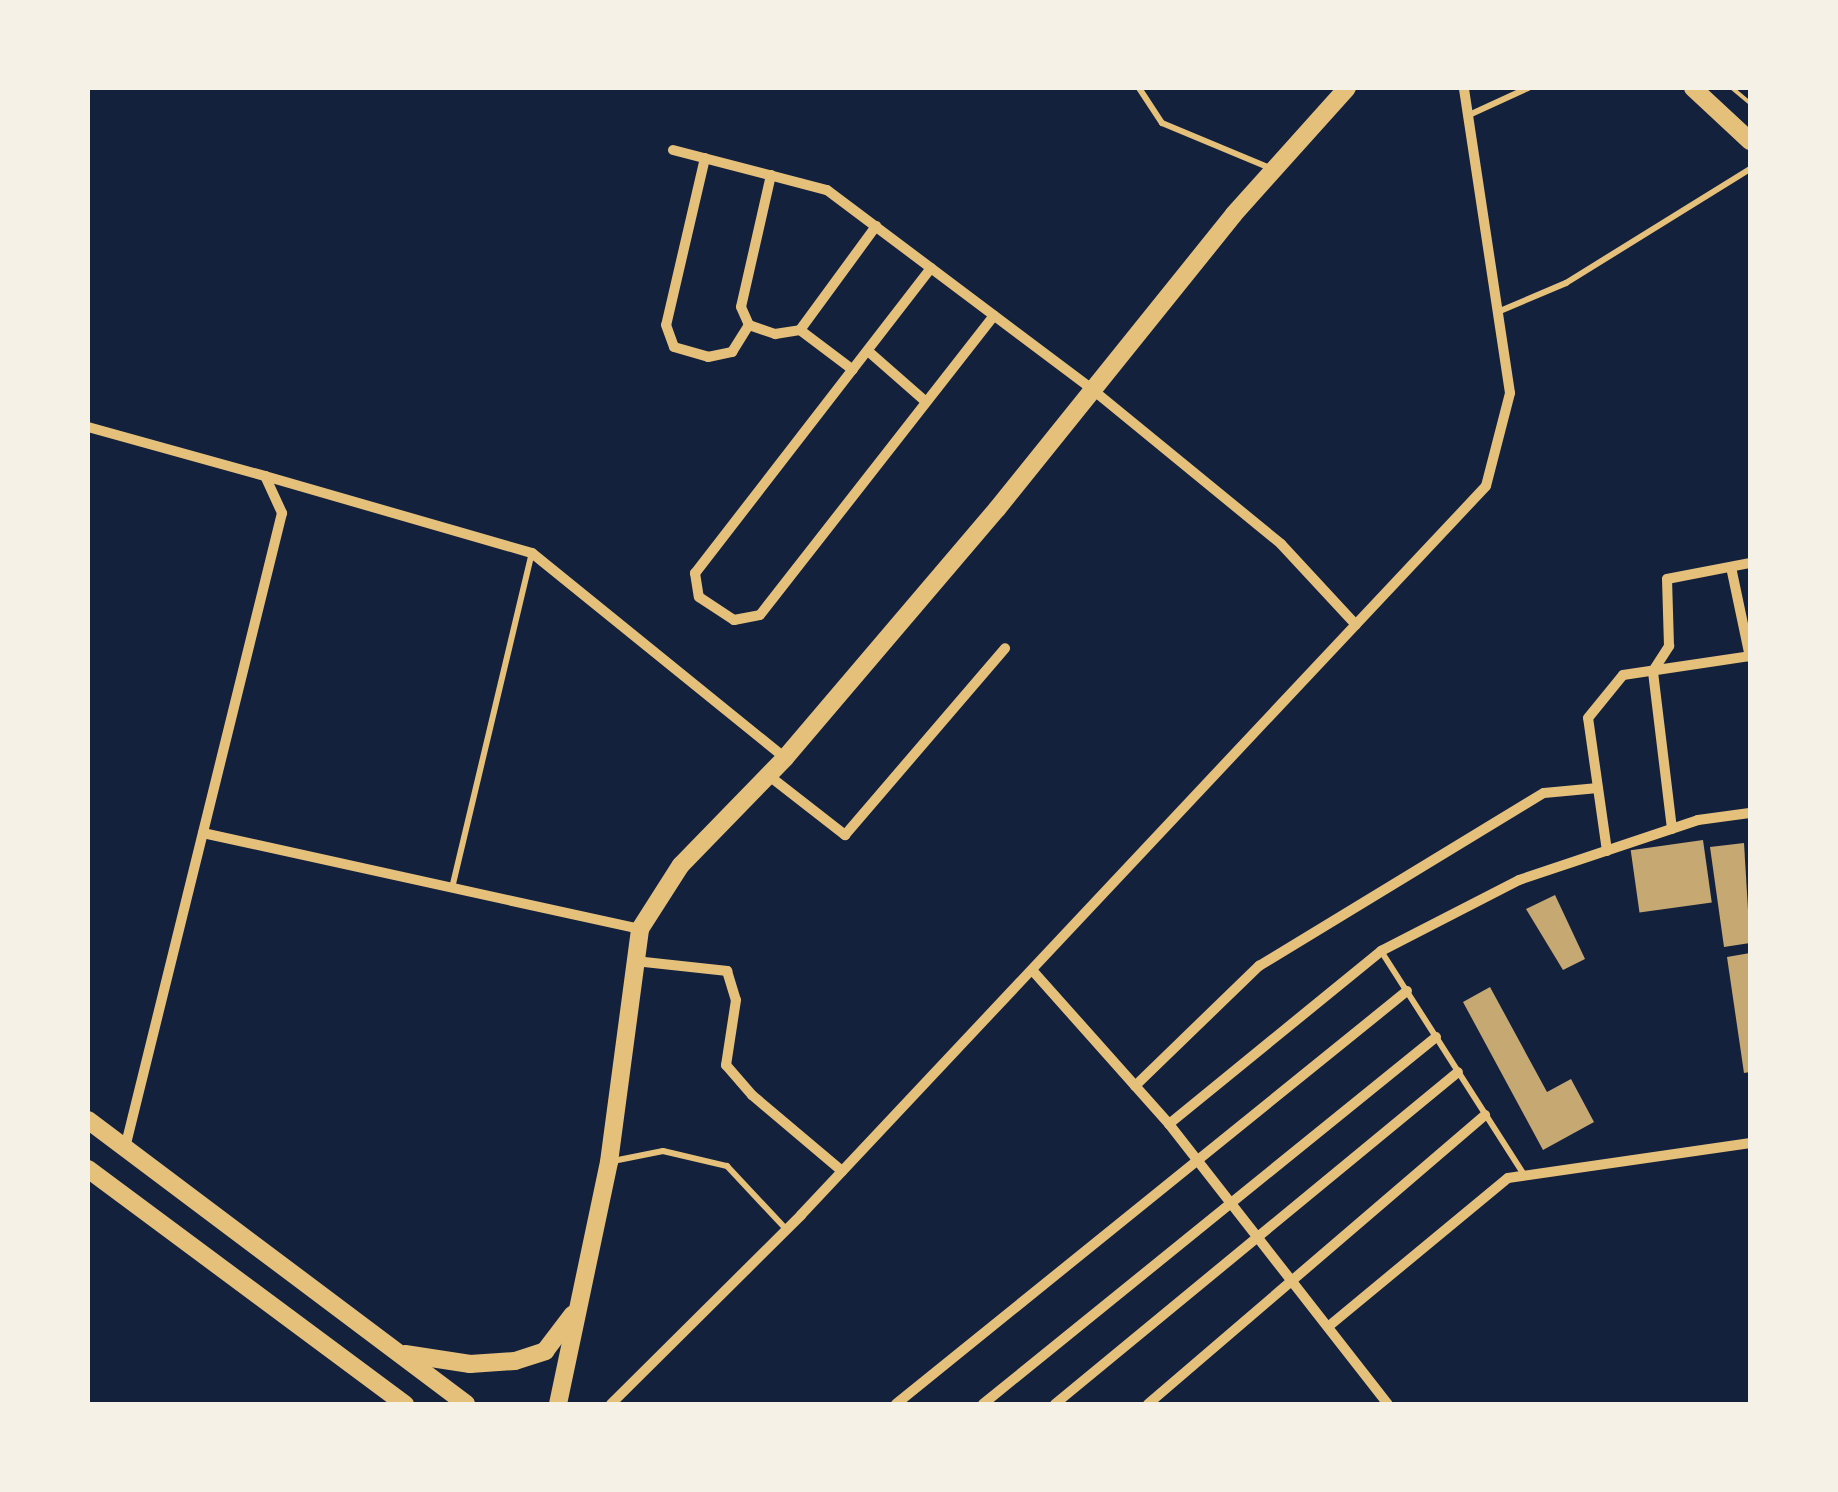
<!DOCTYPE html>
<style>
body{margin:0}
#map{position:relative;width:1838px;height:1492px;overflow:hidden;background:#14213d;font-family:"Public Sans",sans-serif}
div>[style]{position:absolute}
.building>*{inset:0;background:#c6a872;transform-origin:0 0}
.path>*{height:4px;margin:-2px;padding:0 2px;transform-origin:2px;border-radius:2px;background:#e5c07b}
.service>*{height:6px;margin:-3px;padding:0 3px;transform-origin:3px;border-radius:3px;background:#e5c07b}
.minor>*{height:10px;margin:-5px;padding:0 5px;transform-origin:5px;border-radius:5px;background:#e5c07b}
.secondary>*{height:18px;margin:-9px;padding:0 9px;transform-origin:9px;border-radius:9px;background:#e5c07b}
span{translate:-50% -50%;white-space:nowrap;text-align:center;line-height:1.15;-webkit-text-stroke:8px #f6f1e7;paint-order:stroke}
.frame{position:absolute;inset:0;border:90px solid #f6f1e7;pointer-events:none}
</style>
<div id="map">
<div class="building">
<i style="left:1703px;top:840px;width:63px;height:73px;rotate:82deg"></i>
<i style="clip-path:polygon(1744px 843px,1750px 943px,1724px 947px,1710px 847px)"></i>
<i style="clip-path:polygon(1555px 895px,1585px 959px,1563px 970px,1526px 909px)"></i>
<i style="clip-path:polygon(1750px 953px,1750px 1072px,1744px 1073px,1727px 957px)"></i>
<i style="clip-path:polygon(1490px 987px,1547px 1092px,1571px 1079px,1594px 1122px,1543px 1150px,1463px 1002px)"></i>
</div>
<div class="path">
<i style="left:1732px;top:88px;width:23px;rotate:40deg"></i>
</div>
<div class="service">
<i style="left:1139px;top:88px;width:42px;rotate:56.7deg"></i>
<i style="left:1162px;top:123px;width:117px;rotate:22.6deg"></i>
<i style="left:1469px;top:115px;width:65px;rotate:-24.6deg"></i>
<i style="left:1500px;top:311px;width:72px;rotate:-23deg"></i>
<i style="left:1566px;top:283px;width:216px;rotate:-31.8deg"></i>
<i style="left:452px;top:888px;width:344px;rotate:-76.6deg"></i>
<i style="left:1381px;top:951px;width:266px;rotate:57.4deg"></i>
<i style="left:613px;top:1161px;width:51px;rotate:-11.3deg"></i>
<i style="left:663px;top:1151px;width:66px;rotate:13.2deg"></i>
<i style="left:727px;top:1166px;width:86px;rotate:46.9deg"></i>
</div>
<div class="minor">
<i style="left:673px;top:150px;width:159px;rotate:14.6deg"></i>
<i style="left:827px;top:190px;width:333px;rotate:36.9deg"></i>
<i style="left:1093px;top:390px;width:243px;rotate:39.3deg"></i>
<i style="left:1281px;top:544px;width:110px;rotate:47.2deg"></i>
<i style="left:705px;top:158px;width:171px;rotate:103.1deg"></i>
<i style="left:666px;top:325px;width:23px;rotate:70deg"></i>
<i style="left:674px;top:347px;width:35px;rotate:16deg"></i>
<i style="left:708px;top:357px;width:25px;rotate:-12deg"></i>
<i style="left:732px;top:352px;width:32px;rotate:-58deg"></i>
<i style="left:771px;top:175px;width:135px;rotate:102.8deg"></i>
<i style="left:741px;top:307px;width:20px;rotate:66deg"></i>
<i style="left:749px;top:325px;width:28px;rotate:19deg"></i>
<i style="left:775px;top:334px;width:25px;rotate:-9deg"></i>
<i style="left:800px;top:330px;width:66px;rotate:37deg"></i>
<i style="left:931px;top:268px;width:386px;rotate:127.7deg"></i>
<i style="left:695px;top:573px;width:24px;rotate:81deg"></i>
<i style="left:699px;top:597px;width:42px;rotate:33.3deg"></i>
<i style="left:734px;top:620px;width:26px;rotate:-11deg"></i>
<i style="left:760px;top:615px;width:380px;rotate:-52deg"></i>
<i style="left:800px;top:330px;width:129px;rotate:-53.8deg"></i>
<i style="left:868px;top:351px;width:77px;rotate:41.3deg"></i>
<i style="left:88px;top:427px;width:184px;rotate:15.5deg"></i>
<i style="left:265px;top:476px;width:41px;rotate:65.3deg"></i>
<i style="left:282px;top:513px;width:654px;rotate:103.89deg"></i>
<i style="left:265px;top:476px;width:278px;rotate:16.1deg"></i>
<i style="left:532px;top:553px;width:326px;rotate:39deg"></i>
<i style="left:1731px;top:567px;width:92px;rotate:78.1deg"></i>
<i style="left:768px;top:775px;width:98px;rotate:37.9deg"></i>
<i style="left:845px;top:835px;width:246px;rotate:-49.4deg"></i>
<i style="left:1672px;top:829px;width:159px;rotate:-96.9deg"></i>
<i style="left:1653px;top:671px;width:30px;rotate:-57deg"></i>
<i style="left:1669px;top:646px;width:67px;rotate:-91.7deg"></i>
<i style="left:1667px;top:579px;width:85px;rotate:-10.9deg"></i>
<i style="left:203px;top:833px;width:447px;rotate:12.4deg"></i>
<i style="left:1607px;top:851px;width:134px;rotate:-98.1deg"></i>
<i style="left:1588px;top:718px;width:55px;rotate:-50.9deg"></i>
<i style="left:1623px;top:675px;width:128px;rotate:-8.5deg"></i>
<i style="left:635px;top:961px;width:93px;rotate:6.2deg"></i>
<i style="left:727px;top:971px;width:30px;rotate:73deg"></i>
<i style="left:736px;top:1000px;width:66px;rotate:98.7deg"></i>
<i style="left:726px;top:1065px;width:40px;rotate:49deg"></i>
<i style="left:752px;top:1095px;width:118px;rotate:40.2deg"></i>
<i style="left:1032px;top:970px;width:206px;rotate:48.3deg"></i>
<i style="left:1169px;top:1124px;width:355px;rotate:52deg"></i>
<i style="left:1135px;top:1086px;width:173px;rotate:-44.1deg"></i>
<i style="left:1259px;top:966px;width:333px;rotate:-31.3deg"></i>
<i style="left:1544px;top:793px;width:54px;rotate:-5.3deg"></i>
<i style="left:1169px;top:1124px;width:274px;rotate:-39.2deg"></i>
<i style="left:1381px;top:951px;width:155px;rotate:-27.2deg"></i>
<i style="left:1519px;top:880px;width:189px;rotate:-18.5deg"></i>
<i style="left:1698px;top:820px;width:52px;rotate:-7.7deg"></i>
<i style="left:1329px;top:1326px;width:232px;rotate:-39.6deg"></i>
<i style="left:1508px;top:1178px;width:245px;rotate:-8.2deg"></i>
<i style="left:611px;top:1404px;width:268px;rotate:-44.8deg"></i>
<i style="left:801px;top:1215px;width:1000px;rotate:-46.78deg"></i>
<i style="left:1486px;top:486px;width:96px;rotate:-75.5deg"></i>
<i style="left:1510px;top:393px;width:308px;rotate:-98.6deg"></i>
<i style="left:896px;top:1404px;width:657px;rotate:-38.95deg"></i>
<i style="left:983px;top:1404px;width:583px;rotate:-39.01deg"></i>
<i style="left:1055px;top:1404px;width:522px;rotate:-39.48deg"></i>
<i style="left:1148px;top:1404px;width:444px;rotate:-40.6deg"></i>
</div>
<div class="secondary">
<i style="left:1693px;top:88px;width:78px;rotate:42.9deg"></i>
<i style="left:88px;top:1120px;width:473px;rotate:36.9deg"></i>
<i style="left:88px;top:1169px;width:395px;rotate:36.6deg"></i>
<i style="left:405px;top:1354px;width:66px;rotate:8.7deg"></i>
<i style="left:470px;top:1364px;width:45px;rotate:-3.8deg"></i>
<i style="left:515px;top:1361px;width:32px;rotate:-18deg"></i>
<i style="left:545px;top:1351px;width:46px;rotate:-52.9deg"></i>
<i style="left:558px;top:1404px;width:247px;rotate:-78.1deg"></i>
<i style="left:609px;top:1162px;width:235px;rotate:-82.4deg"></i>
<i style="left:640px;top:929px;width:76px;rotate:-57.4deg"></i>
<i style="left:681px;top:865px;width:149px;rotate:-45.8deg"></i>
<i style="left:785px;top:758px;width:327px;rotate:-49.6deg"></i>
<i style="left:997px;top:509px;width:378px;rotate:-51.2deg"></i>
<i style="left:1234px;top:214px;width:169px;rotate:-48.1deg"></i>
</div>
<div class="frame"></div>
</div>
